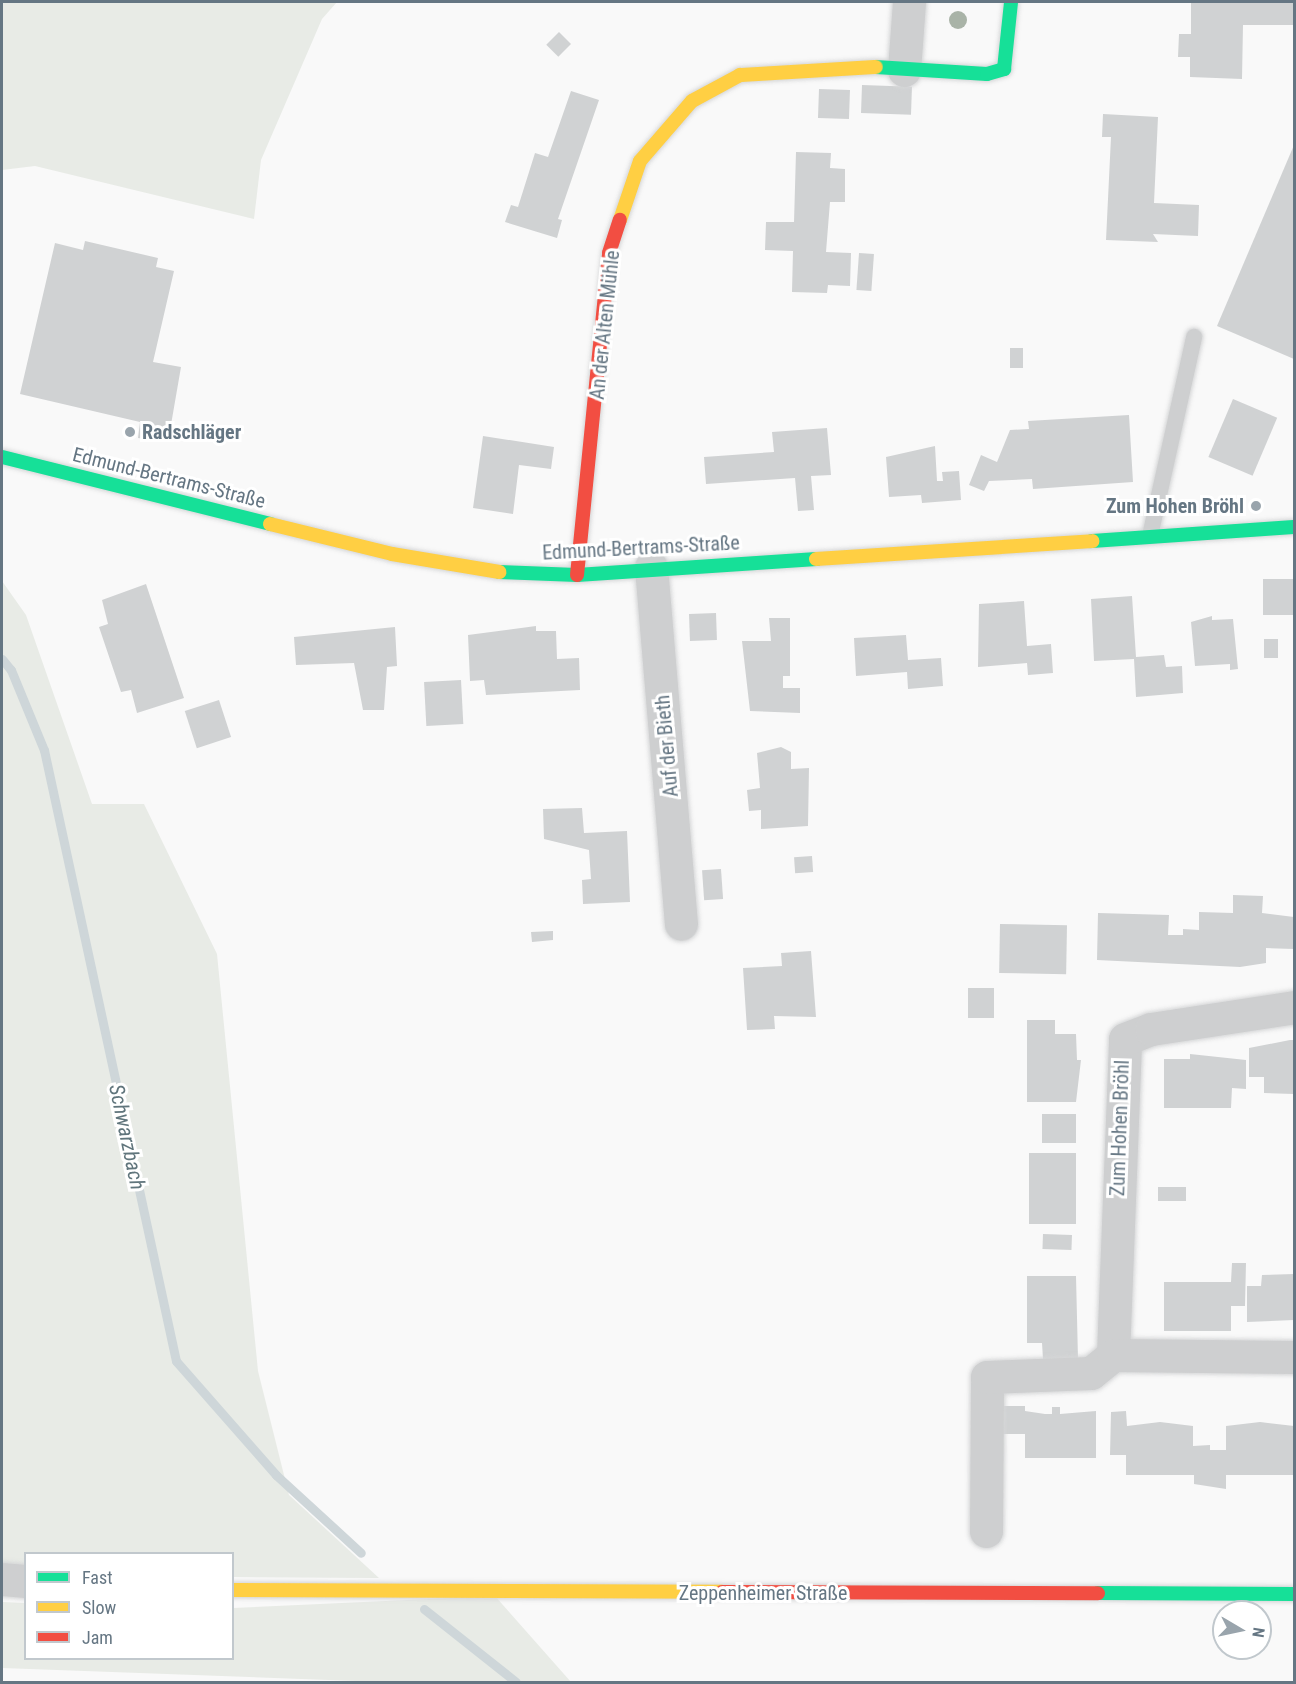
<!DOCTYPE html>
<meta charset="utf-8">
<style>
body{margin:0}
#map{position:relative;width:1296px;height:1684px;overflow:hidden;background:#f9f9f9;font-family:"Roboto Condensed",sans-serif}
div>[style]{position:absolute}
.green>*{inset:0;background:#e8ebe6}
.stream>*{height:9px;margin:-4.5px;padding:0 4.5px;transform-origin:4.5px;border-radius:4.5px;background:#ced6d9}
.building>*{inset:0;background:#d0d2d3;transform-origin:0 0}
.roads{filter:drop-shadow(0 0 2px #d5d6d7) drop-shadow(0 0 2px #d5d6d7)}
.lane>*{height:16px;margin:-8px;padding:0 8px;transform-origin:8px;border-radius:8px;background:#cecfd0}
.street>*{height:33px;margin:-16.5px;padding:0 16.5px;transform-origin:16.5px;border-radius:16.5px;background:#cecfd0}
.fast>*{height:14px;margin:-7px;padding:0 7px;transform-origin:7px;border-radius:7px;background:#16e098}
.slow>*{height:14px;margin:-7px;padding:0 7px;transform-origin:7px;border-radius:7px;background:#ffcf43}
.jam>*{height:14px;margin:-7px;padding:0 7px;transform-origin:7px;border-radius:7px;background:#f24e42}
.trees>*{width:18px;height:18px;margin:-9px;border-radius:50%;background:#a9b3a7}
.dots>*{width:16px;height:16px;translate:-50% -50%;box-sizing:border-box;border:3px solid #fff;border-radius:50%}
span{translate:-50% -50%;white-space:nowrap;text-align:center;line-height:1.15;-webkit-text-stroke:6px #fff;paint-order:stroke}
.street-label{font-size:20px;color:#657683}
.poi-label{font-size:20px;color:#657683;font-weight:700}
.left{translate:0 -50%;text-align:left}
.right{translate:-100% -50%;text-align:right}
.water-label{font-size:21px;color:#60757c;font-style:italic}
.frame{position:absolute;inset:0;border:3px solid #657683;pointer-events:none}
.legend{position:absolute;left:24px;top:1552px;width:210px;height:108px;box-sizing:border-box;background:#fff;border:2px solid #c1c8cd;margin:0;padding:8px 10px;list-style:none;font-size:18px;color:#657683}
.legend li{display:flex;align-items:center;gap:12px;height:30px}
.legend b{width:30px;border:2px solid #c1c8cd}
.north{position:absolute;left:1212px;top:1600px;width:60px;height:60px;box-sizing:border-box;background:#fff;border:2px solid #c1c8cd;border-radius:50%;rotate:99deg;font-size:16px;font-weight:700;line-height:24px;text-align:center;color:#657683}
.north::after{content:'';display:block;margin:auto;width:21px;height:27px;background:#99a4ac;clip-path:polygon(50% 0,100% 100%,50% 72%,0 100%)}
</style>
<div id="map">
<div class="green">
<i style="clip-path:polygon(2px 2px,337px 2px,322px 19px,261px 160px,254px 219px,35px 166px,2px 170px)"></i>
<i style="clip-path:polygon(2px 581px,26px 615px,92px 804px,144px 804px,217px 954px,258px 1371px,289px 1495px,379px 1578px,233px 1577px,232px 1554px,26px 1554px,25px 1567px,2px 1564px)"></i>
<i style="clip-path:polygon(495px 1596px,571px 1682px,383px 1682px,2px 1668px,2px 1602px,25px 1603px,26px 1658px,232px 1658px,233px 1608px)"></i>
</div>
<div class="stream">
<i style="left:2px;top:659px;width:14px;rotate:51deg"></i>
<i style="left:11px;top:670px;width:87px;rotate:67.6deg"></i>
<i style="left:44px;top:750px;width:625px;rotate:77.81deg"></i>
<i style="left:176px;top:1361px;width:152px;rotate:48.7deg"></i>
<i style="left:276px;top:1475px;width:115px;rotate:42.5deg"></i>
<i style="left:424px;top:1609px;width:117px;rotate:38.4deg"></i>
</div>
<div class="building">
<i style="clip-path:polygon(1191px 2px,1294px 2px,1293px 25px,1243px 25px,1242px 79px,1190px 77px,1190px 57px,1178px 57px,1179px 34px,1191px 34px)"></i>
<i style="left:559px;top:32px;width:17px;height:18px;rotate:45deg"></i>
<i style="left:862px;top:85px;width:50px;height:28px;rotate:2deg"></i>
<i style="left:819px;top:89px;width:31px;height:29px;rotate:2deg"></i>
<i style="clip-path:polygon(571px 91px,599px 100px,558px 219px,562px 220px,557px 238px,505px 222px,511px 205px,518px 207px,535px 153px,548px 157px)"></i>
<i style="clip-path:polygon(1103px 114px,1158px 117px,1154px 203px,1199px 205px,1198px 236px,1153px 234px,1158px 242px,1106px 240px,1111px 137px,1102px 137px)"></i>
<i style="clip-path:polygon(1294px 145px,1294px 359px,1217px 326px)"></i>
<i style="clip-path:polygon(796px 152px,831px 153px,830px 168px,845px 169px,845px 202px,830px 202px,826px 252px,851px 253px,850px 286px,828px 285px,827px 293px,792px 292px,793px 251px,765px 250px,766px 222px,794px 222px)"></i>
<i style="clip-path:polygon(85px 241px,158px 258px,156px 267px,174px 271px,153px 362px,181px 367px,168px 442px,138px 438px,140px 422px,20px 394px,55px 243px,83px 250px)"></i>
<i style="left:859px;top:253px;width:15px;height:37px;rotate:4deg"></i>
<i style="left:1010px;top:348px;width:13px;height:20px"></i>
<i style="left:1233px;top:399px;width:48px;height:63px;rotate:23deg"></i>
<i style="clip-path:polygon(1129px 415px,1133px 482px,1033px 489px,1032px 479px,989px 481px,984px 491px,969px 485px,981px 455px,997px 462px,1010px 430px,1029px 429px,1028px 421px)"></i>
<i style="clip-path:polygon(827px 428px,831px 475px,811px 476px,814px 510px,798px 511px,795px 478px,706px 484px,704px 457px,774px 452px,772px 432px)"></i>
<i style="clip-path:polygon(483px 436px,554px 447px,551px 469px,519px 465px,513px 514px,473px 508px)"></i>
<i style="clip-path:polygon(935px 446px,937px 481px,943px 481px,942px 472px,959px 471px,961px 500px,922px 503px,921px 495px,889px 497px,886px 457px)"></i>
<i style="left:1294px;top:579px;width:36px;height:31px;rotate:90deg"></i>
<i style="clip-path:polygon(146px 584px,184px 698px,137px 713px,131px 690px,121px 692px,99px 627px,108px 624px,102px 600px)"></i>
<i style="clip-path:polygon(1132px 596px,1136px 657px,1164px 655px,1166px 667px,1182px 666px,1183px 693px,1136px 697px,1134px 659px,1094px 661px,1091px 599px)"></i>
<i style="clip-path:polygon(1024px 601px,1027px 646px,1051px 644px,1053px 673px,1028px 675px,1027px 663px,978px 667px,979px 604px)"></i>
<i style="left:716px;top:613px;width:27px;height:27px;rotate:88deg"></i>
<i style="clip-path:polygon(1212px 616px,1212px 620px,1233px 619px,1238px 669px,1230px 670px,1230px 664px,1195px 666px,1191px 622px)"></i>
<i style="clip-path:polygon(769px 618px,790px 618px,790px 676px,783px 676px,783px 688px,800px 688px,800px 713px,750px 711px,742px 641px,771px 641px)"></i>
<i style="clip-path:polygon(536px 626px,536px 631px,556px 631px,557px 659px,579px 658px,580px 690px,486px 695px,484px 680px,470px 681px,468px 635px)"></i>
<i style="clip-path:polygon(395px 627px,397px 666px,387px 667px,384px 710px,363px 710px,354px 663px,296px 665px,294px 637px)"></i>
<i style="clip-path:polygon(906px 635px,908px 660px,941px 658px,943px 686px,908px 689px,907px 672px,856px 676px,854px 638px)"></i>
<i style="left:1264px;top:639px;width:14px;height:19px"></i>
<i style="left:461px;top:680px;width:44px;height:37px;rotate:87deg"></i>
<i style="left:219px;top:700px;width:39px;height:36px;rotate:72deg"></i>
<i style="clip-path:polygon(781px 747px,791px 752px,791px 769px,809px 768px,808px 826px,761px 829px,761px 810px,749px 811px,747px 790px,760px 788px,757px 753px)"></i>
<i style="clip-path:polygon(582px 808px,584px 833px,627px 831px,630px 902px,583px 904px,582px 880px,591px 879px,589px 850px,544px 839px,543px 809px)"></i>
<i style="left:812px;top:856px;width:16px;height:18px;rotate:86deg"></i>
<i style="left:721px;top:869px;width:30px;height:19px;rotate:86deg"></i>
<i style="clip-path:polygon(1233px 895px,1263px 896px,1262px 913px,1294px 917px,1294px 949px,1266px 948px,1266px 963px,1240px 967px,1097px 960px,1098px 913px,1169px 915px,1168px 935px,1183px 935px,1183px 929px,1199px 930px,1199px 912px,1233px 913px)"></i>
<i style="left:1000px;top:924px;width:67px;height:49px;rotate:1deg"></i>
<i style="clip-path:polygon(553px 931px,553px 940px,532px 942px,531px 932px)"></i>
<i style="clip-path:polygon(811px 951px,816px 1017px,774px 1016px,775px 1029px,747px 1030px,743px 968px,782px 966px,781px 953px)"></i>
<i style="left:968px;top:988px;width:26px;height:30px"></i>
<i style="clip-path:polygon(1027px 1020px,1055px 1020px,1055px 1034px,1076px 1034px,1077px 1060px,1081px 1060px,1076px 1102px,1027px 1102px)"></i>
<i style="clip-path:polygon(1290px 1040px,1294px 1040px,1294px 1094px,1264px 1093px,1264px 1077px,1249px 1077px,1249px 1048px)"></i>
<i style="clip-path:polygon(1190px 1054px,1246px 1060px,1246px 1089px,1232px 1088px,1231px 1108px,1164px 1108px,1164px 1059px,1190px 1059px)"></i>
<i style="left:1042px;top:1114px;width:34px;height:29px"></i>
<i style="left:1029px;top:1153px;width:47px;height:71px"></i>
<i style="left:1158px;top:1187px;width:28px;height:14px"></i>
<i style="left:1043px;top:1234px;width:29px;height:15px;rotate:2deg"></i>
<i style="clip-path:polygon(1232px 1263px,1246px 1263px,1245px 1306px,1231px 1306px,1231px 1331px,1164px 1331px,1164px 1282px,1231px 1282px)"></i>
<i style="clip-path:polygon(1294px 1274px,1294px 1320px,1247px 1322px,1247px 1286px,1261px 1286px,1262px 1275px)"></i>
<i style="clip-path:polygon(1027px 1276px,1076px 1276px,1078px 1359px,1043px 1359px,1042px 1343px,1027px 1343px)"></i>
<i style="clip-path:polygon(1002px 1406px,1025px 1406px,1025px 1411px,1045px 1414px,1052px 1414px,1052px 1407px,1060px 1407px,1060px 1414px,1096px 1411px,1096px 1458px,1025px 1458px,1025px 1434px,1002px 1434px)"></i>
<i style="clip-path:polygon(1126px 1411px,1127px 1426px,1160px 1422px,1193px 1426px,1193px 1446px,1210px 1445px,1210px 1450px,1226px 1450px,1226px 1426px,1260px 1422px,1294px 1426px,1294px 1475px,1226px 1475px,1226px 1489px,1194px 1484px,1194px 1475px,1126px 1475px,1126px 1455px,1110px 1455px,1111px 1412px)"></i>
</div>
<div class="roads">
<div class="lane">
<i style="left:1150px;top:536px;width:204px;rotate:-77.5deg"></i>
</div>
<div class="street">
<i style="left:904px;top:70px;width:68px;rotate:-85.8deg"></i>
<i style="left:651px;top:567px;width:358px;rotate:85.2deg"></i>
<i style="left:1113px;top:1355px;width:316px;rotate:-87.8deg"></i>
<i style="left:1125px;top:1039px;width:28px;rotate:-21deg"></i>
<i style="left:1151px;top:1029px;width:145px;rotate:-8.7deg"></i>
<i style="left:986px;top:1531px;width:154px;rotate:-89.6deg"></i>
<i style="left:987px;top:1377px;width:104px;rotate:-2.2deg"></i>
<i style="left:1091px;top:1373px;width:28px;rotate:-39deg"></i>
<i style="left:1113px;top:1355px;width:181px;rotate:0.6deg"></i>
<i style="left:2px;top:1579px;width:24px;rotate:5deg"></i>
</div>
<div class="fast">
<i style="left:876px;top:67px;width:111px;rotate:3.6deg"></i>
<i style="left:987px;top:74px;width:18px;rotate:-16deg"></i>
<i style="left:1004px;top:69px;width:67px;rotate:-84deg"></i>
<i style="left:2px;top:457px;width:276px;rotate:14deg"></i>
<i style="left:1092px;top:541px;width:202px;rotate:-4deg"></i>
<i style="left:499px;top:572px;width:78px;rotate:2.2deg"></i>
<i style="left:577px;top:575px;width:240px;rotate:-3.8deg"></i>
<i style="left:1098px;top:1593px;width:196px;rotate:0.3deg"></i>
</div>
<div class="slow">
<i style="left:620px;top:220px;width:62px;rotate:-71.3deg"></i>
<i style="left:640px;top:161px;width:79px;rotate:-49.1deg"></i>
<i style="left:692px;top:101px;width:55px;rotate:-28.4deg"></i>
<i style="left:740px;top:75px;width:136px;rotate:-3.4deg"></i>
<i style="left:270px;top:524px;width:126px;rotate:13.8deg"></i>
<i style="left:392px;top:554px;width:109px;rotate:9.5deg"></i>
<i style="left:816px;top:559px;width:277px;rotate:-3.7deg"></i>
<i style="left:232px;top:1590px;width:490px;rotate:0.2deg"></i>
</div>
<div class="jam">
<i style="left:577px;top:575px;width:324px;rotate:-84.3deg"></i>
<i style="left:609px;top:253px;width:35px;rotate:-72deg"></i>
<i style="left:722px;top:1592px;width:376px;rotate:0.2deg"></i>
</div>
</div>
<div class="trees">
<i style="left:958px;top:20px"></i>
</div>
<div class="dots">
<i style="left:130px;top:432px;background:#99a4ac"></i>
<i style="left:1256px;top:506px;background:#99a4ac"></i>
</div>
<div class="street-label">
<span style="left:605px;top:325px;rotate:-84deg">An der Alten Mühle</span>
<span style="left:169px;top:478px;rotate:14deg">Edmund-Bertrams-Straße</span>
<span style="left:641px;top:548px;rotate:-3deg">Edmund-Bertrams-Straße</span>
<span style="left:667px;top:746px;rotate:-95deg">Auf der Bieth</span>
<span style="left:1120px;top:1128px;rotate:-88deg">Zum Hohen Bröhl</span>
<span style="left:763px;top:1593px">Zeppenheimer Straße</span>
</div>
<div class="poi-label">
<span class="left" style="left:142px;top:432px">Radschläger</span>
<span class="right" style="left:1244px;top:506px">Zum Hohen Bröhl</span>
</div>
<div class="water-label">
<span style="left:127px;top:1137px;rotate:78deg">Schwarzbach</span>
</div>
<div class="frame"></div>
<ul class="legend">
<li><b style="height:8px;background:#16e098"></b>Fast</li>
<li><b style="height:8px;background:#ffcf43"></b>Slow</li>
<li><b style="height:8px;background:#f24e42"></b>Jam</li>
</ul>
<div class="north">N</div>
</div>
